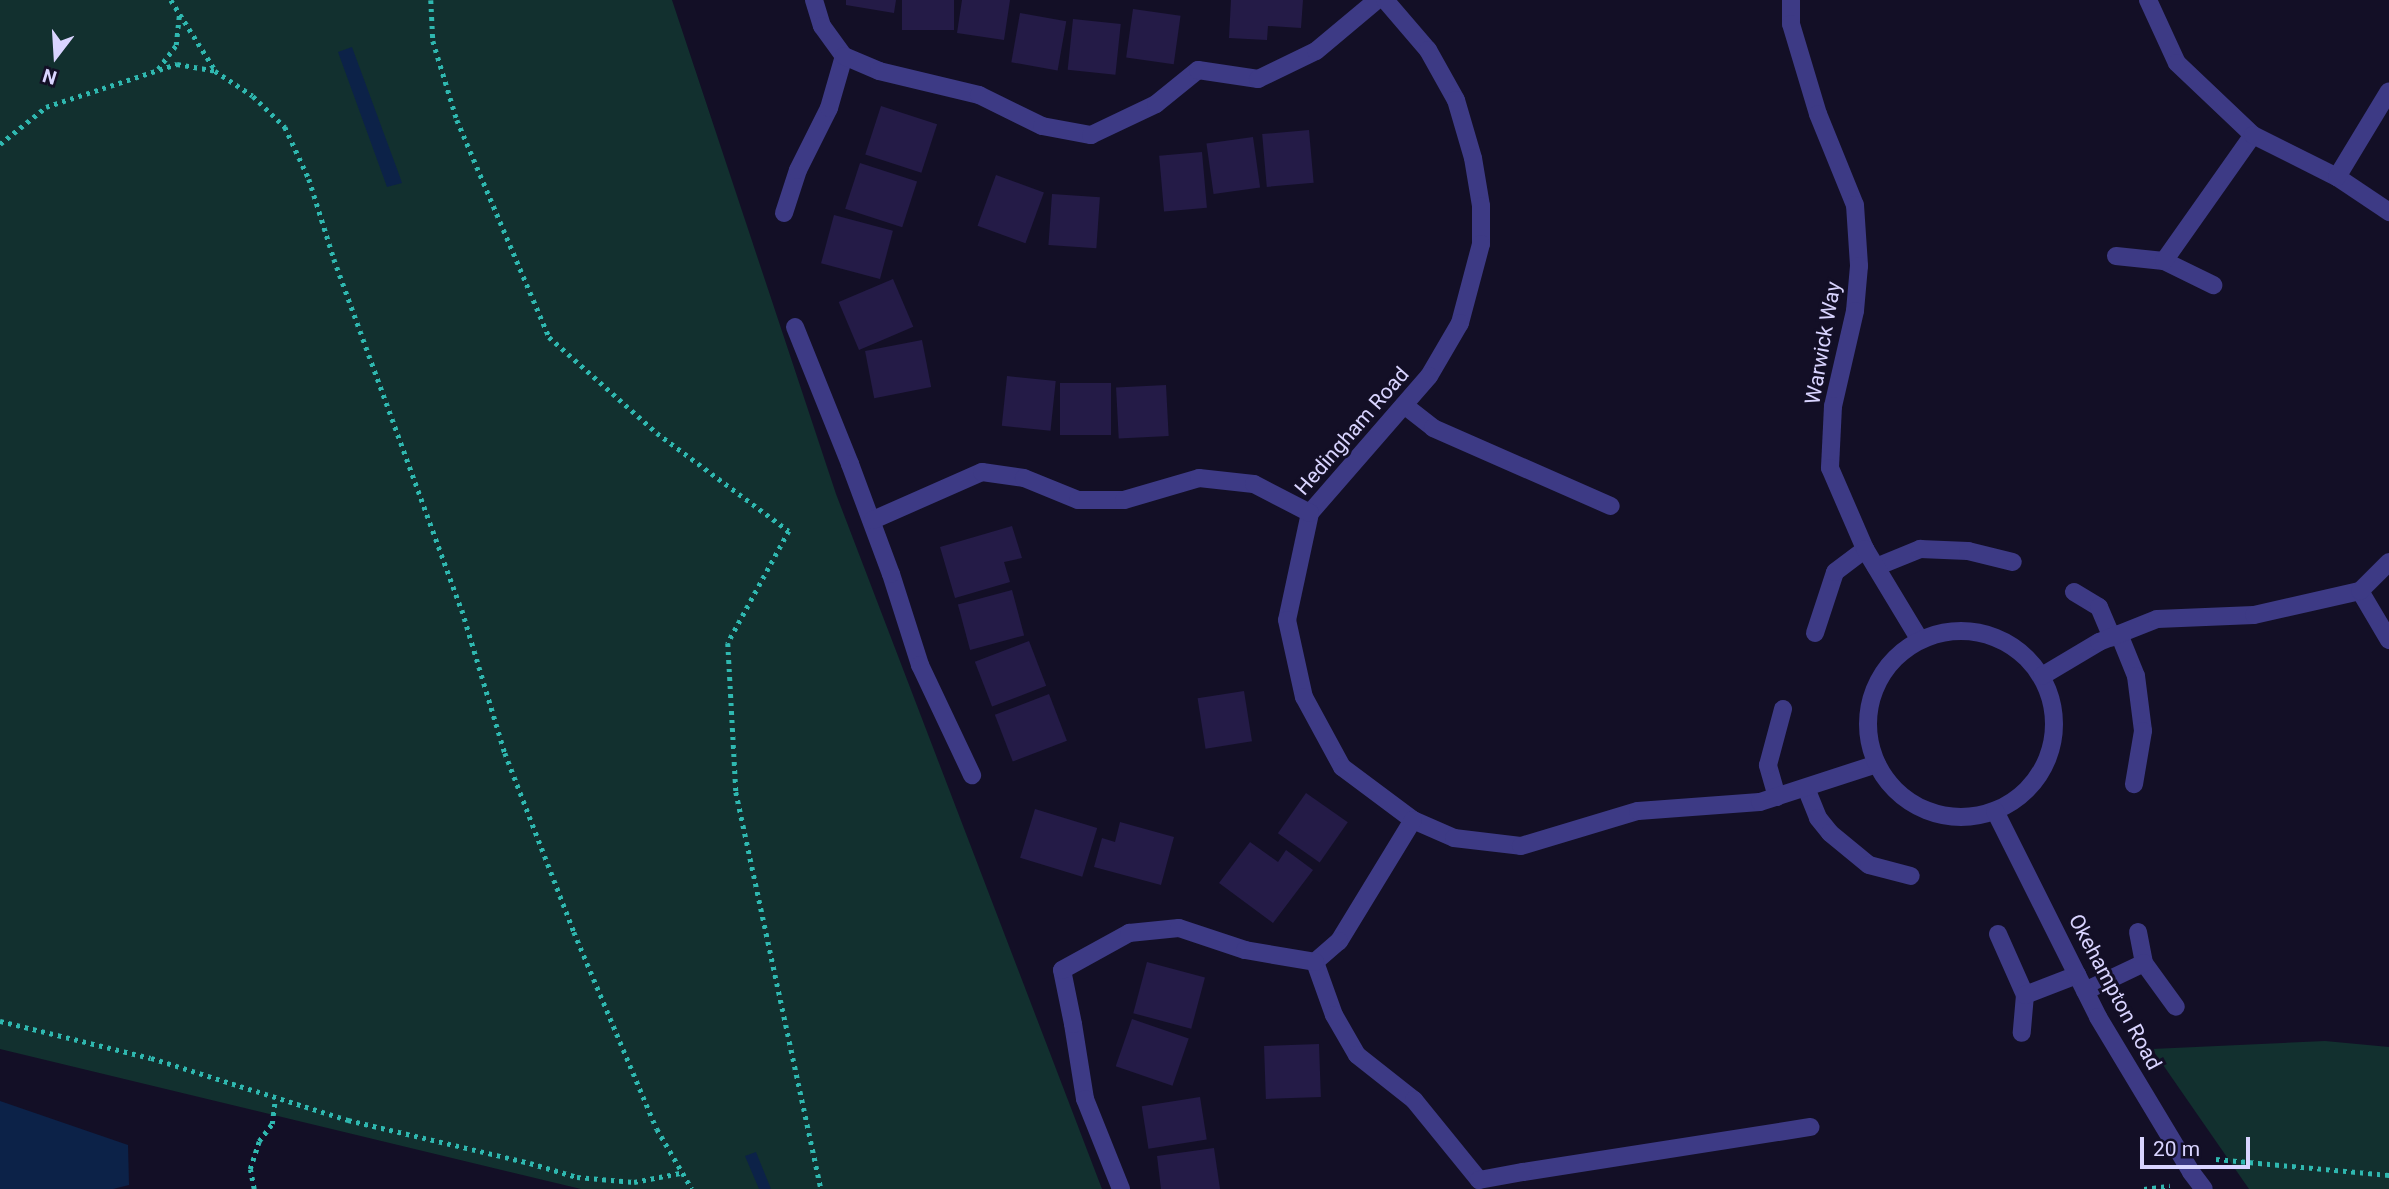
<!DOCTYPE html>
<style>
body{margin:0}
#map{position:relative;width:2389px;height:1189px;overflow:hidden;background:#130f26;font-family:Roboto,sans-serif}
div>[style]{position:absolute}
.green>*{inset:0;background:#12302f}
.water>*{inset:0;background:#0c2248}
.building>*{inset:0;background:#241b47;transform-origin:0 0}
.path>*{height:4.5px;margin-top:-2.25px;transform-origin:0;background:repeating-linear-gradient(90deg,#2fb8b0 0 3.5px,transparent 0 8.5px)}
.service>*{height:18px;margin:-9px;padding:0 9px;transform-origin:9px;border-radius:9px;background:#3d3a85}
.minor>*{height:18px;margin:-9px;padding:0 9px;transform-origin:9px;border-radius:9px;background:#3d3a85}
.minor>.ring{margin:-9px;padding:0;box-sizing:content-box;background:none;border:18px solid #3d3a85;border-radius:50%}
span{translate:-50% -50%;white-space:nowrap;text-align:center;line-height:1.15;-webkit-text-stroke:6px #130f26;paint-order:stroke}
.street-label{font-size:21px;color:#d9d4ff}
.north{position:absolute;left:21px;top:21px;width:70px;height:70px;-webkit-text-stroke:5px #130f26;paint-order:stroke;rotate:197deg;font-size:19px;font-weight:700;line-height:28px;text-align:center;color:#d9d4ff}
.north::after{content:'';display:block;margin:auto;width:24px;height:32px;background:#d9d4ff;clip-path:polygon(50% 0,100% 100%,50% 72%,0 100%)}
.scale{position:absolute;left:2140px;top:1137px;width:110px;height:32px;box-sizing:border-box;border:4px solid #d9d4ff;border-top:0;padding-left:9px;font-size:21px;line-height:24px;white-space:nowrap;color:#d9d4ff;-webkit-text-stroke:5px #130f26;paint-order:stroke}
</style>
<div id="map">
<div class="green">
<i style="clip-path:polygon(0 0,672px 0,836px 494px,1102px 1189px,581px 1189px,0 1049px)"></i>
<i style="clip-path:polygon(2325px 1041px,2389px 1047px,2389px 1189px,2249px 1189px,2152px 1049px)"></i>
</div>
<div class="water">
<i style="clip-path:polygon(352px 47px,400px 177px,402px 183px,387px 187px,338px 52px)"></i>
<i style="clip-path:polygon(0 1101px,128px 1145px,129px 1185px,113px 1189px,0 1189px)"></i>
<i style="clip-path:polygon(756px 1152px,771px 1189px,759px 1189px,745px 1156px)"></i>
</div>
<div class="building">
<i style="clip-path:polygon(846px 0,896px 0,894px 13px,846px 5px)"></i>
<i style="left:902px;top:0;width:52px;height:30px"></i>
<i style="clip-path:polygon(962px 0,1010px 0,1004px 40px,957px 33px)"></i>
<i style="clip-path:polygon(1231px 0,1303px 0,1301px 28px,1268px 26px,1267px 40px,1229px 38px)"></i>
<i style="left:1133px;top:9px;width:48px;height:49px;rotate:8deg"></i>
<i style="left:1020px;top:13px;width:47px;height:50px;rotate:10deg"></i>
<i style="left:1073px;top:19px;width:48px;height:51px;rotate:6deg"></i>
<i style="left:881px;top:106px;width:59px;height:51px;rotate:18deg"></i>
<i style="left:1309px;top:130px;width:53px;height:47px;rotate:85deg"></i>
<i style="left:1253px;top:137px;width:51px;height:47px;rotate:82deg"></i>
<i style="left:1202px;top:152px;width:56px;height:43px;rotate:85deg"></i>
<i style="left:860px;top:163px;width:60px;height:48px;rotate:18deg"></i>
<i style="left:996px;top:175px;width:51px;height:54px;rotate:20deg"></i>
<i style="left:1052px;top:194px;width:48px;height:51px;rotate:4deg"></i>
<i style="left:834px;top:215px;width:61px;height:50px;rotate:15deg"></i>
<i style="left:893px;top:279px;width:52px;height:59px;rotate:67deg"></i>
<i style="left:922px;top:340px;width:48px;height:58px;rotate:79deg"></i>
<i style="left:1007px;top:376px;width:49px;height:50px;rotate:6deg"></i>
<i style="left:1060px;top:383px;width:51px;height:52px"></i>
<i style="left:1166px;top:385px;width:51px;height:50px;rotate:87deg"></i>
<i style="clip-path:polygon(1012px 526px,1022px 558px,1004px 562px,1010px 582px,955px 598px,940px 547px)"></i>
<i style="left:1012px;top:590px;width:47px;height:56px;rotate:75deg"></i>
<i style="left:1029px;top:641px;width:48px;height:58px;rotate:69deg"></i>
<i style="left:1244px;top:691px;width:51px;height:47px;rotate:81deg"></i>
<i style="left:1049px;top:694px;width:50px;height:58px;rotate:69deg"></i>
<i style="left:1306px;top:793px;width:51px;height:49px;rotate:35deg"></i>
<i style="left:1035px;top:809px;width:65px;height:51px;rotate:17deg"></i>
<i style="clip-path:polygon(1120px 822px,1174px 837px,1161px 885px,1094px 867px,1102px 838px,1115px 842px)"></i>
<i style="clip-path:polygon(1250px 842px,1278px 862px,1286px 850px,1313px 870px,1273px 923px,1219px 883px)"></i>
<i style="left:1147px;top:962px;width:60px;height:53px;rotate:15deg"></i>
<i style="left:1132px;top:1019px;width:60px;height:50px;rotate:19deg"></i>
<i style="left:1319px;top:1044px;width:53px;height:55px;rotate:88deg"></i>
<i style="left:1200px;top:1097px;width:43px;height:59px;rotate:81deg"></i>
<i style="clip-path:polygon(1214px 1148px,1220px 1189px,1161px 1189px,1157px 1156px)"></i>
</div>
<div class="path">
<i style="left:171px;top:0;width:83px;rotate:57.8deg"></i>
<i style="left:431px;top:0;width:41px;rotate:87.2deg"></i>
<i style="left:433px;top:41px;width:83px;rotate:73.1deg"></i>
<i style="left:457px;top:120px;width:236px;rotate:67deg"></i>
<i style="left:549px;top:337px;width:144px;rotate:41.6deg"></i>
<i style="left:657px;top:433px;width:164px;rotate:36.6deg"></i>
<i style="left:789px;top:531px;width:128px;rotate:118.6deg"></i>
<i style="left:728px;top:643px;width:149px;rotate:86.9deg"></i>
<i style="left:736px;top:792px;width:406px;rotate:77.9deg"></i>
<i style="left:158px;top:69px;width:30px;rotate:-53deg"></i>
<i style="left:176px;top:45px;width:31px;rotate:-84deg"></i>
<i style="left:0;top:144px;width:59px;rotate:-38.8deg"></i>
<i style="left:46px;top:107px;width:138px;rotate:-18.2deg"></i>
<i style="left:177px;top:64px;width:39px;rotate:10deg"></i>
<i style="left:215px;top:71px;width:45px;rotate:33.3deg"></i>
<i style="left:253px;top:96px;width:45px;rotate:44.1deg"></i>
<i style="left:285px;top:127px;width:57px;rotate:65.2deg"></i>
<i style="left:309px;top:179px;width:84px;rotate:72.6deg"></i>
<i style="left:334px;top:259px;width:374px;rotate:70deg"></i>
<i style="left:462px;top:610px;width:149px;rotate:73.3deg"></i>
<i style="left:505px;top:753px;width:192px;rotate:68.9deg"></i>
<i style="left:574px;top:932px;width:214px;rotate:67.2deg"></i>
<i style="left:657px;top:1129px;width:69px;rotate:59.7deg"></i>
<i style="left:0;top:1021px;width:155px;rotate:13.8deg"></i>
<i style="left:151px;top:1058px;width:207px;rotate:17.5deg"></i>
<i style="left:348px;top:1120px;width:187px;rotate:13.3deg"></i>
<i style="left:530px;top:1163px;width:49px;rotate:16.6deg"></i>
<i style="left:577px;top:1177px;width:57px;rotate:5deg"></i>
<i style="left:634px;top:1182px;width:47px;rotate:-11.1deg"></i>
<i style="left:2216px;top:1159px;width:174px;rotate:5.3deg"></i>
<i style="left:254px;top:1189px;width:20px;rotate:-101deg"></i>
<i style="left:250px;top:1169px;width:29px;rotate:-72deg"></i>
<i style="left:259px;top:1141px;width:21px;rotate:-53deg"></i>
<i style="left:272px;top:1124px;width:25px;rotate:-83deg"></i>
<i style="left:2144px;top:1189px;width:26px;rotate:-7deg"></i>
</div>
<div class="service">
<i style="left:784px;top:213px;width:45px;rotate:-72deg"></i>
<i style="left:798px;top:170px;width:69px;rotate:-63.4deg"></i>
<i style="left:829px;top:108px;width:54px;rotate:-73.9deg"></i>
<i style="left:2116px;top:256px;width:48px;rotate:5.9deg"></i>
<i style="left:2164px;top:261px;width:55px;rotate:26.1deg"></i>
<i style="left:2164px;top:261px;width:154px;rotate:-54.8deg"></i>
<i style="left:795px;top:327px;width:148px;rotate:68.1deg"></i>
<i style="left:1404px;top:405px;width:37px;rotate:38deg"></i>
<i style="left:1433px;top:428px;width:194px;rotate:23.7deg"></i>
<i style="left:1876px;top:567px;width:48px;rotate:-22.2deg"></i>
<i style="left:1920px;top:549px;width:48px;rotate:2.4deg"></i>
<i style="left:1968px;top:551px;width:46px;rotate:13.7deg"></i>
<i style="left:891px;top:574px;width:96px;rotate:72.3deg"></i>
<i style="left:920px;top:665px;width:122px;rotate:64.7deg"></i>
<i style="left:2074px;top:592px;width:29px;rotate:31deg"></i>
<i style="left:2099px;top:607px;width:33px;rotate:67deg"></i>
<i style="left:1815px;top:633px;width:64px;rotate:-71.8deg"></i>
<i style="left:1835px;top:572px;width:38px;rotate:-37deg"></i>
<i style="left:2119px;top:634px;width:45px;rotate:68deg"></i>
<i style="left:2136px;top:676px;width:55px;rotate:82.7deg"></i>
<i style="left:2143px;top:731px;width:54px;rotate:99.6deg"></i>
<i style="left:1806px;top:788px;width:32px;rotate:68deg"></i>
<i style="left:1818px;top:818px;width:19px;rotate:51deg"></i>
<i style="left:1830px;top:833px;width:50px;rotate:39.4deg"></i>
<i style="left:1869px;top:865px;width:43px;rotate:14.7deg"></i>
<i style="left:1777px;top:797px;width:33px;rotate:-106deg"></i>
<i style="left:1768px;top:765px;width:58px;rotate:-75deg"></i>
<i style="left:2138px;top:932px;width:32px;rotate:79deg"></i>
<i style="left:2144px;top:963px;width:54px;rotate:54deg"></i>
<i style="left:1998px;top:934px;width:67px;rotate:66.1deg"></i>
<i style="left:2025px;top:995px;width:38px;rotate:95deg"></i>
<i style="left:2085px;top:991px;width:65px;rotate:-25.4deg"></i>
<i style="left:2025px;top:995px;width:56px;rotate:-21deg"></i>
<i style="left:1073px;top:1024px;width:76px;rotate:80.9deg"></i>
<i style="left:1085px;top:1099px;width:97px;rotate:68.2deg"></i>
<i style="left:1523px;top:1172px;width:291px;rotate:-8.9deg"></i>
</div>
<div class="minor">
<i style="left:814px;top:0;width:27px;rotate:73deg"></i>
<i style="left:822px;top:26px;width:37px;rotate:54deg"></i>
<i style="left:844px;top:56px;width:38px;rotate:23deg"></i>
<i style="left:879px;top:71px;width:103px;rotate:13.5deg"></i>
<i style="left:979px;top:95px;width:70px;rotate:26.2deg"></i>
<i style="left:1042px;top:126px;width:50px;rotate:10.4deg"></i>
<i style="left:1091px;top:135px;width:72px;rotate:-25.5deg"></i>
<i style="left:1156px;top:104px;width:54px;rotate:-39deg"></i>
<i style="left:1198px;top:70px;width:61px;rotate:8.5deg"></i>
<i style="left:1258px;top:79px;width:64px;rotate:-25.8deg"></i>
<i style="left:1316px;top:51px;width:80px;rotate:-39.9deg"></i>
<i style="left:1385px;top:0;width:66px;rotate:49.3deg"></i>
<i style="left:1428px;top:50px;width:57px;rotate:60.8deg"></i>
<i style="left:1456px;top:100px;width:60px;rotate:73.7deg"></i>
<i style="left:1473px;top:158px;width:49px;rotate:80.5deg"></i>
<i style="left:1481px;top:206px;width:38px;rotate:90deg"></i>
<i style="left:1481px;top:244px;width:82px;rotate:104.9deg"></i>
<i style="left:1460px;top:323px;width:61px;rotate:120.3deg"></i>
<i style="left:1429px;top:376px;width:181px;rotate:131deg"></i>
<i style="left:1310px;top:513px;width:109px;rotate:102.1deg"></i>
<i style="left:1287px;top:620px;width:79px;rotate:77.6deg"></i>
<i style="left:1304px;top:697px;width:80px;rotate:61.5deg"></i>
<i style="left:1342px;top:767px;width:89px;rotate:36.7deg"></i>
<i style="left:1413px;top:820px;width:45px;rotate:23.7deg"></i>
<i style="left:1454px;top:838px;width:67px;rotate:6.8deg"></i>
<i style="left:1521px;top:846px;width:122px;rotate:-16.7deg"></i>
<i style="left:1638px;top:811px;width:122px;rotate:-4.2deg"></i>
<i style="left:1760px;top:802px;width:123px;rotate:-18deg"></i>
<i style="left:1791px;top:0;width:24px;rotate:90deg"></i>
<i style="left:1791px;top:24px;width:94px;rotate:73.3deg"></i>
<i style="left:1818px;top:114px;width:98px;rotate:67.9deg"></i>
<i style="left:1855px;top:205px;width:61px;rotate:86.2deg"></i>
<i style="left:1859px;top:266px;width:45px;rotate:95.1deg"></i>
<i style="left:1855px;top:311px;width:98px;rotate:103deg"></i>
<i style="left:1833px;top:406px;width:62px;rotate:92.8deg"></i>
<i style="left:1830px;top:468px;width:88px;rotate:66.6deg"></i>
<i style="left:1865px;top:549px;width:106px;rotate:58.9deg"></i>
<i style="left:2148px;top:0;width:69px;rotate:65.3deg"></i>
<i style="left:2177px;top:63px;width:105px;rotate:43.5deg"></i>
<i style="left:2253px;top:135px;width:94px;rotate:26.6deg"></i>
<i style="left:2337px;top:177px;width:63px;rotate:33.9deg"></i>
<i style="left:2337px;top:177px;width:100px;rotate:-58.8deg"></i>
<i style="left:850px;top:464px;width:117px;rotate:69.6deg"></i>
<i style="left:873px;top:520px;width:119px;rotate:-23.8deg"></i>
<i style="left:982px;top:472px;width:42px;rotate:8.1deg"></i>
<i style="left:1024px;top:478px;width:58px;rotate:22.2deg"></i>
<i style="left:1078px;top:500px;width:46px"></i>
<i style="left:1124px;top:500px;width:78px;rotate:-16.3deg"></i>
<i style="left:1199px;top:478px;width:55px;rotate:6.2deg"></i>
<i style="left:1254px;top:484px;width:63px;rotate:27.4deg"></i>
<i style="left:2360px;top:591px;width:57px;rotate:59.4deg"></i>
<i class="ring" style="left:1868px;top:631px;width:168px;height:168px"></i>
<i style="left:2042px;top:676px;width:66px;rotate:-30.8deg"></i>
<i style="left:2099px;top:642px;width:62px;rotate:-21.6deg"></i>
<i style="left:2157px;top:619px;width:97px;rotate:-2.4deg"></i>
<i style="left:2254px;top:615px;width:109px;rotate:-12.8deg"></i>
<i style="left:2360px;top:591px;width:41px;rotate:-45deg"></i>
<i style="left:1995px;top:811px;width:230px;rotate:63.4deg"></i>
<i style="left:2098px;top:1017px;width:181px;rotate:59deg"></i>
<i style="left:2191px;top:1172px;width:21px;rotate:53deg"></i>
<i style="left:1413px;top:820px;width:142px;rotate:121.4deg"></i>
<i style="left:1339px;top:941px;width:32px;rotate:139deg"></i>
<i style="left:1315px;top:962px;width:56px;rotate:70.3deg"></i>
<i style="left:1334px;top:1015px;width:46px;rotate:60.1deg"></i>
<i style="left:1357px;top:1055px;width:73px;rotate:38.3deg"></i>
<i style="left:1414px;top:1100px;width:103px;rotate:50.9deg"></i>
<i style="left:1479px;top:1180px;width:45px;rotate:-10.3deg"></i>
<i style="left:1073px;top:1024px;width:55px;rotate:-101.5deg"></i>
<i style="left:1062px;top:970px;width:77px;rotate:-28.9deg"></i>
<i style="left:1129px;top:933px;width:50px;rotate:-5.7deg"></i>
<i style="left:1179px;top:928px;width:70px;rotate:18.4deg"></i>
<i style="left:1245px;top:950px;width:71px;rotate:9.7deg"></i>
</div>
<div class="street-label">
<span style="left:1823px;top:343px;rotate:-80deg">Warwick Way</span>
<span style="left:1352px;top:431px;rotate:-49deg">Hedingham Road</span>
<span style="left:2115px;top:992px;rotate:62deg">Okehampton Road</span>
</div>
<div class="north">N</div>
<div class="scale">20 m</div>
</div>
